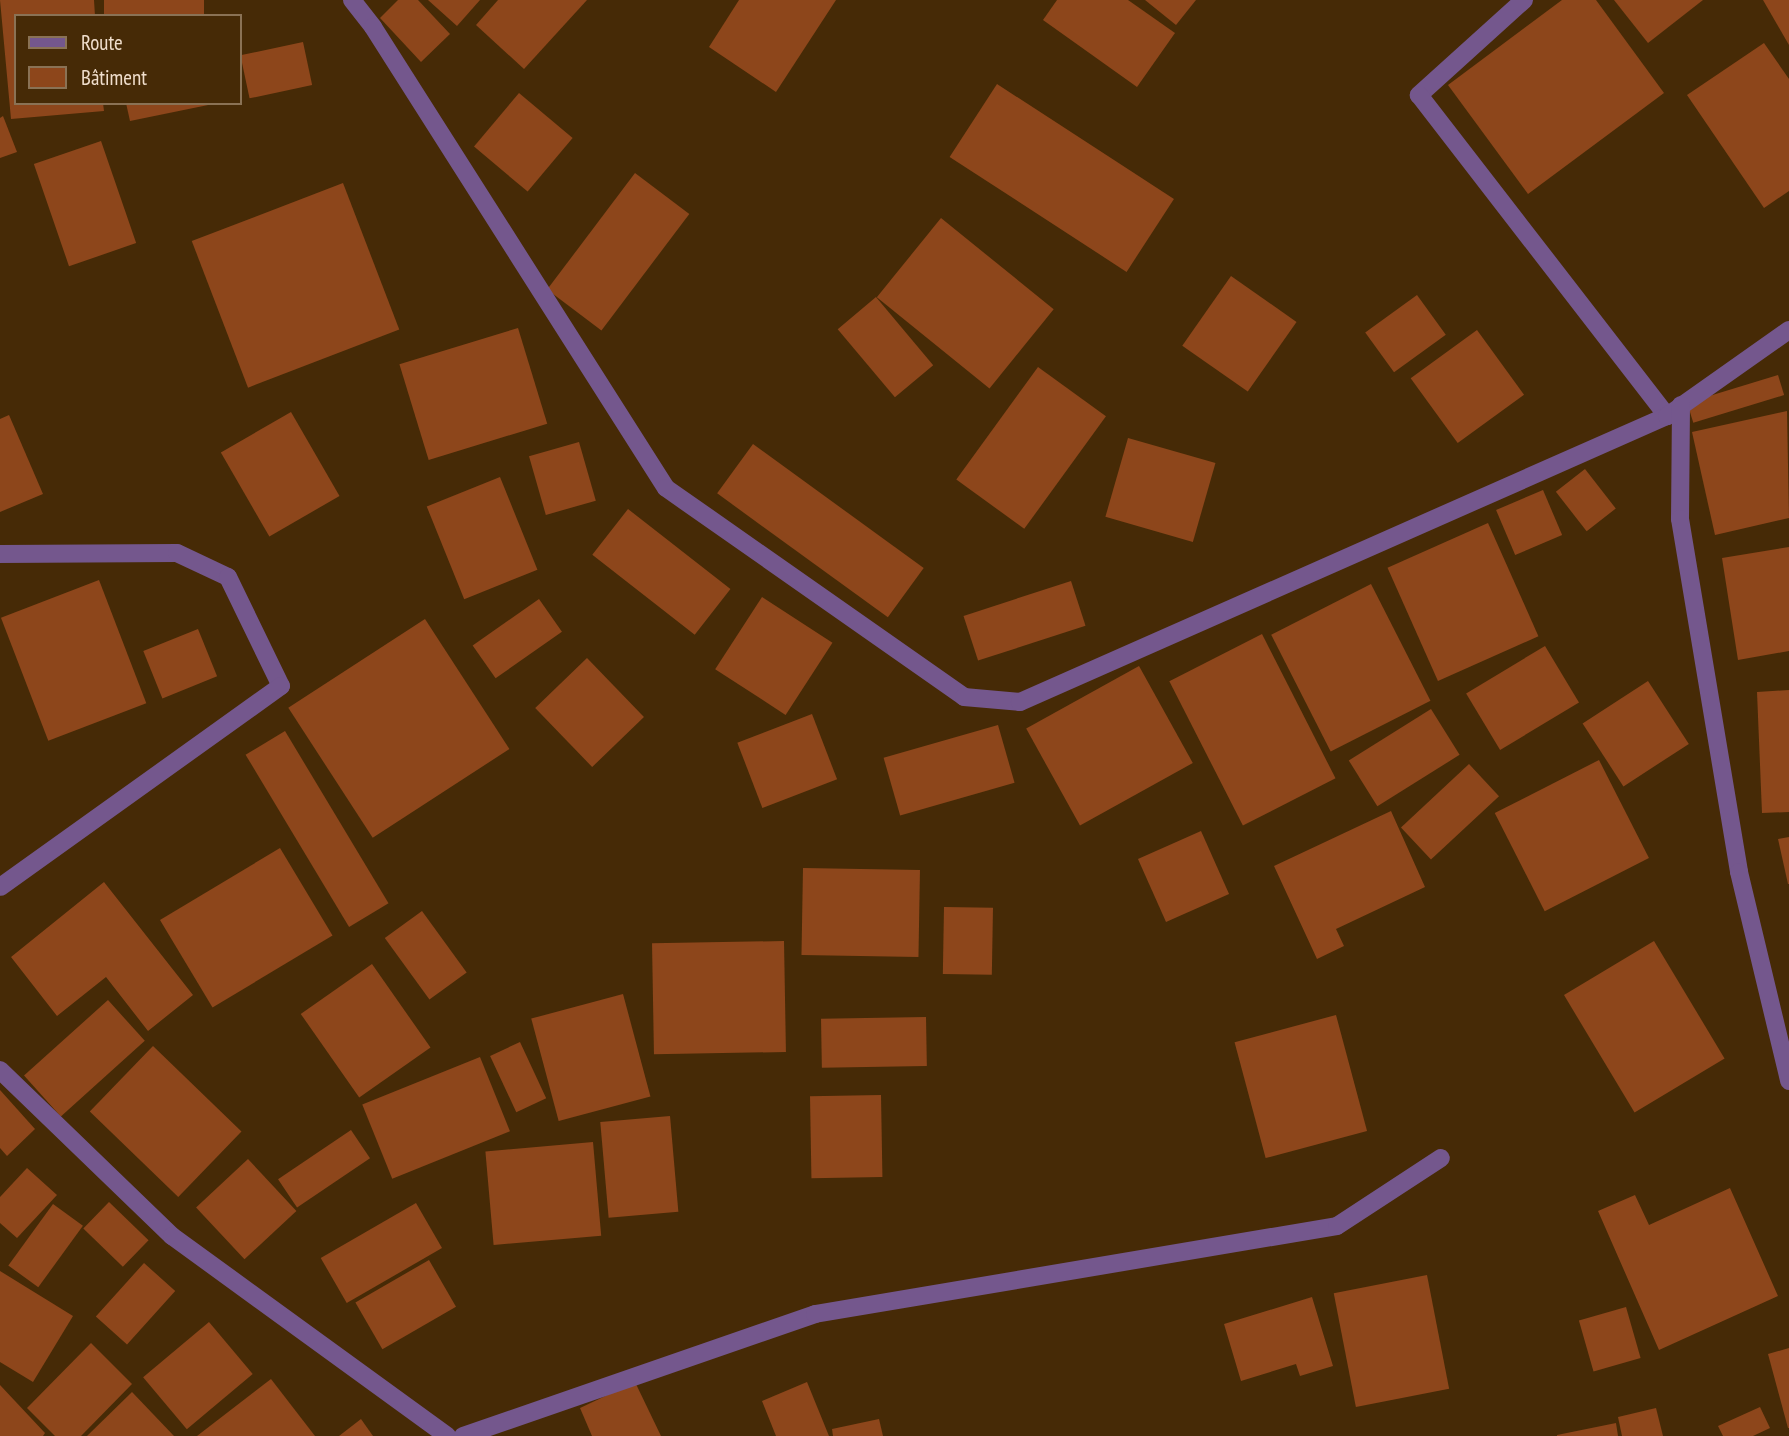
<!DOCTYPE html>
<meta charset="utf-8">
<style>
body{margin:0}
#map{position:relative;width:1789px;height:1436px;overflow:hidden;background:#462a06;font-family:"PT Sans Narrow",sans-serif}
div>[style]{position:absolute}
.building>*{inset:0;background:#8d461b;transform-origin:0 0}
.lane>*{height:18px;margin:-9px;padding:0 9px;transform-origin:9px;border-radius:9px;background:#74578d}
.street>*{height:18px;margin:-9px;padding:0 9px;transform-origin:9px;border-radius:9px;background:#74578d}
span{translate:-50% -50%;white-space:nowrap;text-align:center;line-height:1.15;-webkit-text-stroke:5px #462a06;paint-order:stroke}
.legend{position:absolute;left:14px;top:14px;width:228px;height:91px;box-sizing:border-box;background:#462a06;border:2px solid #8a7255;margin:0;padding:9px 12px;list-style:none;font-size:21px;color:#f0decc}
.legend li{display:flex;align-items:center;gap:14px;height:35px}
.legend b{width:35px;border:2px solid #8a7255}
</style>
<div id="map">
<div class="building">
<i style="clip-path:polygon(0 0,94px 0,95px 16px,16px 16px,16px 103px,103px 103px,104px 111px,11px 119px)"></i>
<i style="left:104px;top:0;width:100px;height:16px"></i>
<i style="clip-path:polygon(398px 0,418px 0,450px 34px,421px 62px,380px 18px)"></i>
<i style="clip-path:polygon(428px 0,480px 0,457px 26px)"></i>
<i style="clip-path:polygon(498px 0,587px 0,524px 69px,476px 25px)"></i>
<i style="clip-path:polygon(739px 0,836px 0,776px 92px,709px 47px)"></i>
<i style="clip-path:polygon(1057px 0,1128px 0,1175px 33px,1137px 87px,1043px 20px)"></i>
<i style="clip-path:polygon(1145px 0,1196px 0,1176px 25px)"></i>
<i style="clip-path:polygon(1562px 0,1596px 0,1664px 93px,1528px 194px,1448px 85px)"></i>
<i style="clip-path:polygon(1614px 0,1703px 0,1648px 43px)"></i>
<i style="clip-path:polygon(1763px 0,1789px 0,1789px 45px)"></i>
<i style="left:303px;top:42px;width:44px;height:64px;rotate:78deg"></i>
<i style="clip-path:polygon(1764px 43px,1789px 79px,1789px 191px,1764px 208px,1687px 95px)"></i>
<i style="left:997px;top:84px;width:211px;height:87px;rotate:33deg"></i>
<i style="left:519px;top:93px;width:70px;height:70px;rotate:40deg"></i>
<i style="clip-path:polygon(126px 103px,213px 103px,213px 104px,130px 121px)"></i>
<i style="clip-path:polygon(3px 116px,17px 152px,0 158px,0 118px)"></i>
<i style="left:101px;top:141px;width:108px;height:71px;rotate:71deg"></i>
<i style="left:635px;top:173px;width:68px;height:146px;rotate:37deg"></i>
<i style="left:343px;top:183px;width:157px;height:162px;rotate:69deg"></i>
<i style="left:941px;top:218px;width:145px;height:102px;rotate:39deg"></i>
<i style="left:1231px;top:276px;width:80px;height:85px;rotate:35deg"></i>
<i style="left:1417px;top:295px;width:49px;height:64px;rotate:54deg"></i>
<i style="left:876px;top:297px;width:89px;height:50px;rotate:50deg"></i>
<i style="left:518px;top:328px;width:100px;height:124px;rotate:73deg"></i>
<i style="left:1477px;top:330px;width:80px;height:82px;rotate:54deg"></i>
<i style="left:1038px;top:367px;width:84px;height:139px;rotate:36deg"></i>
<i style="left:1778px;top:375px;width:21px;height:95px;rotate:73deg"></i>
<i style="clip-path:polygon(1787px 411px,1789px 518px,1715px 535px,1692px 432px)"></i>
<i style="left:291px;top:412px;width:97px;height:81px;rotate:60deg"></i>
<i style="clip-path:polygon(9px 415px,43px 494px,0 512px,0 419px)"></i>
<i style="left:1128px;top:438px;width:91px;height:82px;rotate:16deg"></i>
<i style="left:579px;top:442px;width:61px;height:52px;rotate:74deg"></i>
<i style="left:753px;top:444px;width:211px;height:61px;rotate:36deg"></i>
<i style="left:1585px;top:469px;width:50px;height:37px;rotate:52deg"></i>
<i style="left:500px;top:477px;width:100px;height:79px;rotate:68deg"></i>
<i style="left:1543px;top:490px;width:49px;height:51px;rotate:67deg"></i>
<i style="left:628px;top:509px;width:130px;height:58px;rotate:38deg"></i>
<i style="left:1488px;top:523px;width:124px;height:110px;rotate:66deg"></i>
<i style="clip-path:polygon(1789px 547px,1789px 651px,1738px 660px,1722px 558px)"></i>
<i style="left:99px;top:580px;width:132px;height:105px;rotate:69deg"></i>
<i style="left:1071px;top:581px;width:47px;height:113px;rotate:72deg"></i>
<i style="left:1371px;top:584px;width:131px;height:112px;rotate:63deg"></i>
<i style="left:762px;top:597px;width:84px;height:86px;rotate:33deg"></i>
<i style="left:539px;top:599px;width:40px;height:81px;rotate:55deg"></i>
<i style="left:425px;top:619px;width:155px;height:163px;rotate:57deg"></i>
<i style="left:198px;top:629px;width:51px;height:59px;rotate:68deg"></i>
<i style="left:1262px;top:634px;width:162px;height:104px;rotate:63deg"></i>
<i style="left:1545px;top:646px;width:66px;height:92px;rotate:59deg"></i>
<i style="left:587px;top:658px;width:82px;height:72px;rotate:46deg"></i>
<i style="left:1139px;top:666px;width:111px;height:129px;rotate:61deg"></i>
<i style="left:1648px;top:681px;width:75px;height:78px;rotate:57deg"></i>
<i style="clip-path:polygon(1789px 690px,1789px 812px,1762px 813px,1757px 692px)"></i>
<i style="left:1431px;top:709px;width:54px;height:97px;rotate:58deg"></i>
<i style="left:812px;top:714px;width:70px;height:80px;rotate:69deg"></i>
<i style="left:998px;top:725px;width:60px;height:119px;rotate:74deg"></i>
<i style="left:285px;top:731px;width:201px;height:46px;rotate:59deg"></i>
<i style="left:1599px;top:760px;width:110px;height:117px;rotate:63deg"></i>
<i style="left:1469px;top:764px;width:44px;height:93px;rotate:47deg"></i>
<i style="clip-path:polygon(1391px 811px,1425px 887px,1336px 929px,1344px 946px,1317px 959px,1274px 866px)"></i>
<i style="left:1201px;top:831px;width:69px;height:69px;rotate:66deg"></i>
<i style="clip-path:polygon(1789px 837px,1789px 884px,1788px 884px,1778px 839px)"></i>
<i style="left:280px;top:848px;width:102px;height:140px;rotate:59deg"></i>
<i style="left:803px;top:868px;width:117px;height:87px;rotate:1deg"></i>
<i style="clip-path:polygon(104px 882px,193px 995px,148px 1031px,106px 977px,57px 1016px,11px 957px)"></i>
<i style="left:944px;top:907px;width:49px;height:67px;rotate:1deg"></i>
<i style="left:422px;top:911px;width:76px;height:46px;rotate:54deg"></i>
<i style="left:784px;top:941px;width:111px;height:132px;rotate:89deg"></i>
<i style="left:1654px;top:941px;width:137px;height:105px;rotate:59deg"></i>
<i style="left:372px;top:964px;width:102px;height:87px;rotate:55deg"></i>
<i style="left:623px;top:994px;width:106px;height:95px;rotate:75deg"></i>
<i style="left:108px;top:1000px;width:55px;height:113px;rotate:48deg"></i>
<i style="left:1336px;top:1015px;width:120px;height:105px;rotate:75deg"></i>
<i style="left:926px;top:1017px;width:49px;height:105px;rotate:89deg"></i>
<i style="left:520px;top:1042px;width:62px;height:33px;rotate:65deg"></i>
<i style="left:153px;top:1046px;width:123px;height:91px;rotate:44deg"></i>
<i style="left:480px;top:1057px;width:80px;height:127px;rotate:68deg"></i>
<i style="clip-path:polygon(0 1090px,35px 1129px,7px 1156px,0 1148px)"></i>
<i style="left:881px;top:1095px;width:82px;height:71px;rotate:89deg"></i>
<i style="left:670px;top:1116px;width:96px;height:70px;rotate:85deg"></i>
<i style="left:351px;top:1130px;width:34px;height:88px;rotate:56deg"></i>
<i style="left:593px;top:1142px;width:94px;height:108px;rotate:85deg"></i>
<i style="left:248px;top:1159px;width:71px;height:71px;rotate:47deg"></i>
<i style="clip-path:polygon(27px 1168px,57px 1195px,17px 1238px,0 1223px,0 1197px)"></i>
<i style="clip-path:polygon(1730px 1188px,1778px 1296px,1659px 1350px,1598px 1211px,1635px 1195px,1649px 1225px)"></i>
<i style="left:109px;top:1202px;width:55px;height:37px;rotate:44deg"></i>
<i style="left:416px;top:1203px;width:52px;height:110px;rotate:60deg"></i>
<i style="left:53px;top:1204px;width:37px;height:76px;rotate:36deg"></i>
<i style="left:429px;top:1260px;width:54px;height:85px;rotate:60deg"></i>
<i style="left:144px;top:1263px;width:42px;height:72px;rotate:42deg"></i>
<i style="clip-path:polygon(0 1271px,73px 1316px,33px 1382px,0 1362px)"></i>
<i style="left:1427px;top:1275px;width:116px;height:95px;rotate:79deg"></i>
<i style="clip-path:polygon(1312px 1297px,1333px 1366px,1300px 1376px,1296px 1364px,1241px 1381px,1224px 1324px)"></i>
<i style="left:1626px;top:1307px;width:53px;height:49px;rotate:74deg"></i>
<i style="left:209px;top:1322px;width:68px;height:86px;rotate:50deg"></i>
<i style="clip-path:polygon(91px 1343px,132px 1384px,81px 1436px,55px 1436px,27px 1408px)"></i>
<i style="clip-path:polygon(1789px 1348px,1789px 1428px,1788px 1428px,1768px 1354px)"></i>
<i style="clip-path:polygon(271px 1379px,315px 1436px,197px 1436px)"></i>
<i style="clip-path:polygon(635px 1382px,661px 1436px,592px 1436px,580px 1408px)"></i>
<i style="clip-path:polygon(807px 1382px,829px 1436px,776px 1436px,762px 1401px)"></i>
<i style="clip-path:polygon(0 1385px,45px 1433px,43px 1436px,0 1436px)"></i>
<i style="clip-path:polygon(132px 1392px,174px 1436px,87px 1436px)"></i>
<i style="clip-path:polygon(1760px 1407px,1770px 1428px,1753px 1436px,1723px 1436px,1718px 1426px)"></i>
<i style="clip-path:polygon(1656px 1408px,1663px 1436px,1622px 1436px,1618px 1417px)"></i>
<i style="clip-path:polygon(361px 1419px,373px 1436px,339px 1436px)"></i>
<i style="clip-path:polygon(879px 1419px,883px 1436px,833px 1436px,832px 1429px)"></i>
<i style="clip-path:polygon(1616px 1423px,1618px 1436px,1557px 1436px,1557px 1435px)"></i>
</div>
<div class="lane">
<i style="left:1524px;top:0;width:142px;rotate:137.9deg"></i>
<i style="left:1419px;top:95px;width:406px;rotate:52.3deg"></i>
</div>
<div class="street">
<i style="left:352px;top:0;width:34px;rotate:52deg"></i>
<i style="left:373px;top:27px;width:546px;rotate:57.56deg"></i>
<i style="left:666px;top:488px;width:364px;rotate:35deg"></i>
<i style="left:964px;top:697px;width:56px;rotate:5.1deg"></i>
<i style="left:1020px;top:702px;width:707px;rotate:-23.85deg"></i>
<i style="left:1667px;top:416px;width:149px;rotate:-35.2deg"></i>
<i style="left:1681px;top:405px;width:114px;rotate:90.5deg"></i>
<i style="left:1680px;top:519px;width:358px;rotate:80.5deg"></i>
<i style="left:1739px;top:872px;width:215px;rotate:76.5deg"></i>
<i style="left:0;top:554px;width:177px;rotate:-0.3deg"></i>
<i style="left:177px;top:553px;width:56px;rotate:25.2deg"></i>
<i style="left:228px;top:577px;width:121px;rotate:64.1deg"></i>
<i style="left:281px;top:686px;width:345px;rotate:144.4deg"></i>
<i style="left:0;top:1070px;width:239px;rotate:44deg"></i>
<i style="left:172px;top:1236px;width:340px;rotate:36deg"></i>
<i style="left:463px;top:1436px;width:373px;rotate:-19.1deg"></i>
<i style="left:815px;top:1314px;width:529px;rotate:-9.57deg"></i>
<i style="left:1337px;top:1226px;width:124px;rotate:-33.2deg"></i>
</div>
<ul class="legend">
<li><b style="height:9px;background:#74578d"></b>Route</li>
<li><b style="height:19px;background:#8d461b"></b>Bâtiment</li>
</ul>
</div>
